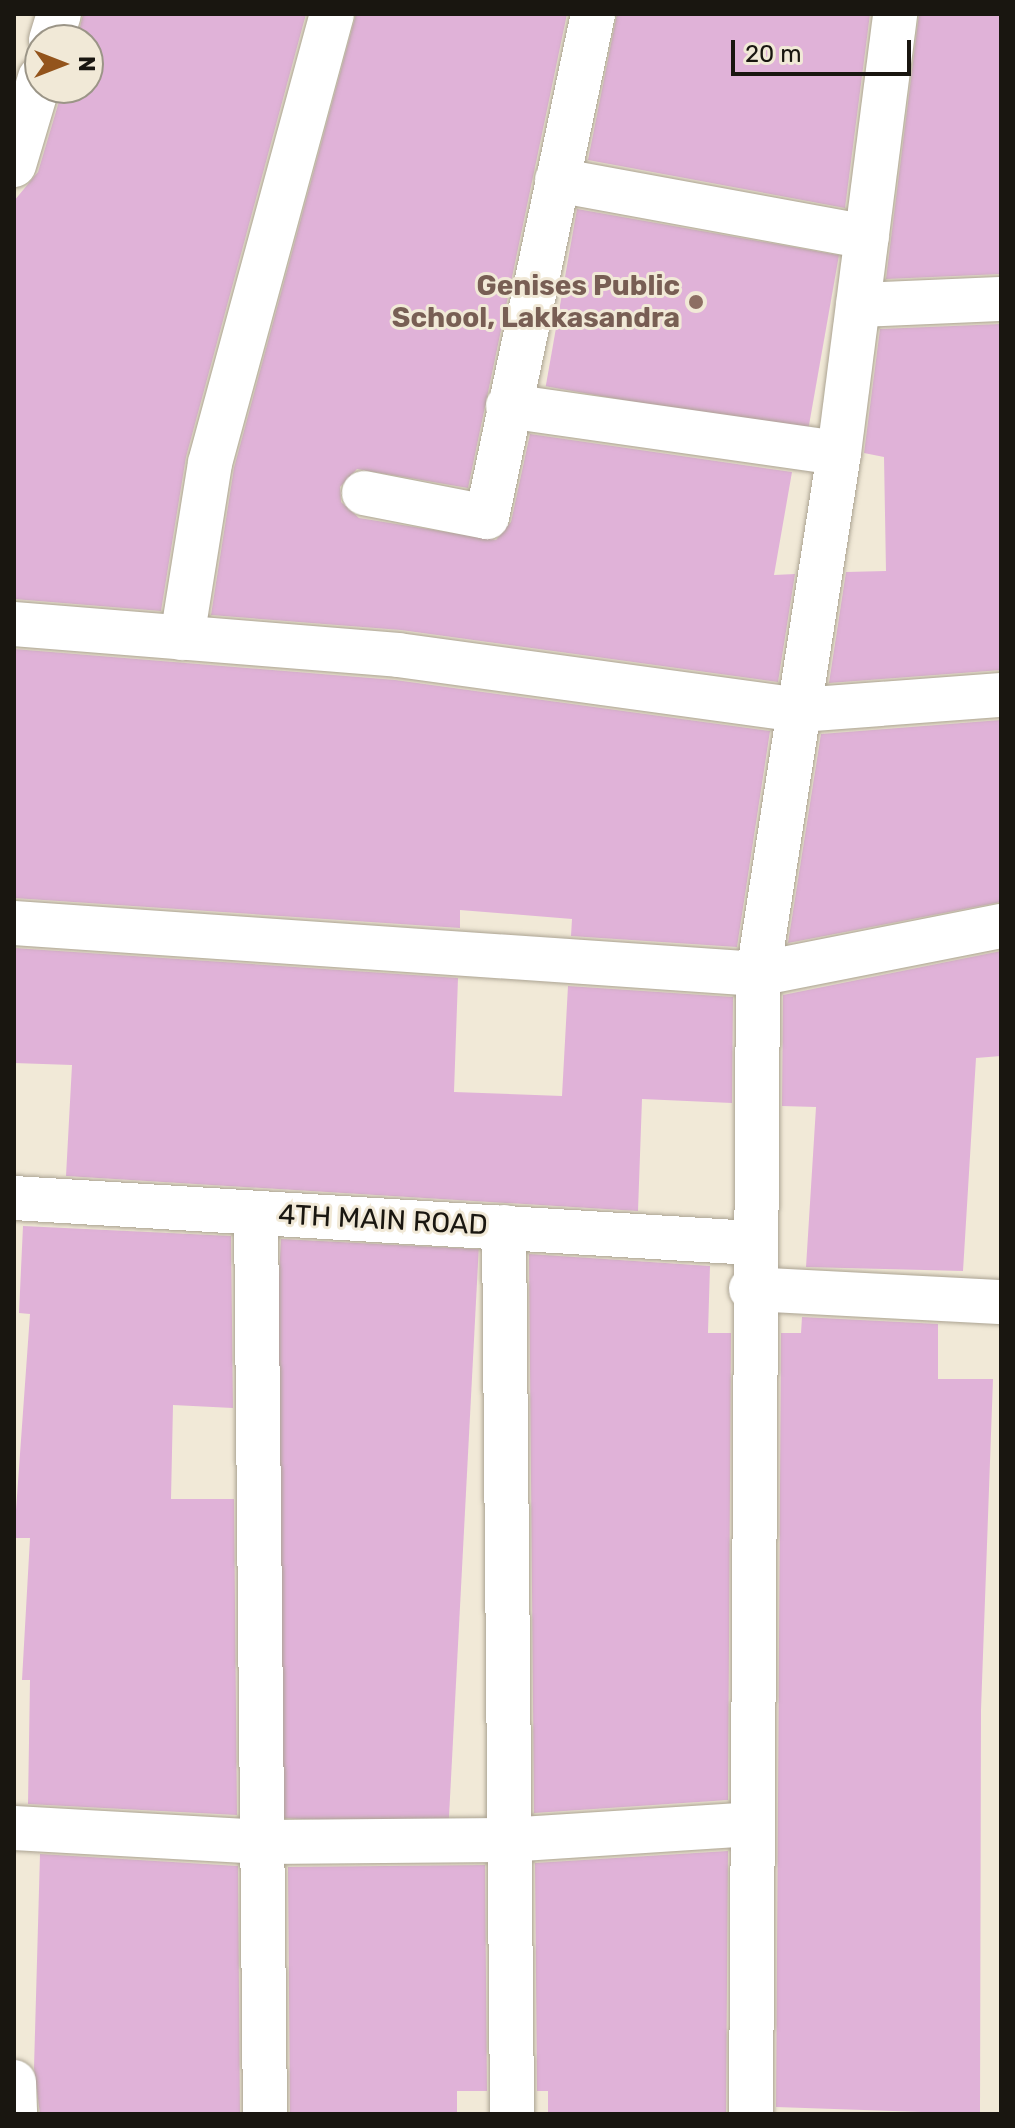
<!DOCTYPE html>
<style>
body{margin:0}
#map{position:relative;width:1015px;height:2128px;overflow:hidden;background:#f1e9d7;font-family:Rubik,sans-serif}
div>[style]{position:absolute}
.building>*{inset:0;background:#e0b2d8;transform-origin:0 0}
.roads{filter:drop-shadow(0 0 2px #aba392) drop-shadow(0 0 2px #aba392)}
.minor>*{height:44px;margin:-22px;padding:0 22px;transform-origin:22px;border-radius:22px;background:#fff}
.dots>*{width:22px;height:22px;translate:-50% -50%;box-sizing:border-box;border:4px solid #f1e9d7;border-radius:50%}
span{translate:-50% -50%;white-space:nowrap;text-align:center;line-height:1.15;-webkit-text-stroke:6px #f1e9d7;paint-order:stroke}
.education-label{font-size:28px;color:#785e54;font-weight:700}
.right{translate:-100% -50%;text-align:right}
.street-label{font-size:28px;color:#191610}
.frame{position:absolute;inset:0;border:16px solid #191610;pointer-events:none}
.north{position:absolute;left:24px;top:24px;width:80px;height:80px;box-sizing:border-box;background:#f1e9d7;border:2px solid #9b9587;border-radius:50%;rotate:90deg;font-size:22px;font-weight:700;line-height:32px;text-align:center;color:#191610}
.north::after{content:'';display:block;margin:auto;width:28px;height:36px;background:#93541c;clip-path:polygon(50% 0,100% 100%,50% 72%,0 100%)}
.scale{position:absolute;left:731px;top:40px;width:180px;height:36px;box-sizing:border-box;border:4px solid #191610;border-top:0;padding-left:10px;font-size:24px;line-height:28px;white-space:nowrap;color:#191610;-webkit-text-stroke:6px #f1e9d7;paint-order:stroke}
</style>
<div id="map">
<div class="building">
<i style="clip-path:polygon(83px 14px,306px 14px,186px 457px,161px 611px,14px 599px,14px 201px,38px 172px,63px 88px,88px 88px,88px 40px,77px 40px)"></i>
<i style="clip-path:polygon(356px 14px,567px 14px,468px 488px,357px 469px,340px 487px,341px 502px,359px 518px,496px 540px,511px 522px,530px 434px,792px 472px,774px 575px,795px 574px,778px 682px,401px 630px,211px 615px,234px 468px)"></i>
<i style="clip-path:polygon(617px 14px,870px 14px,845px 208px,588px 160px)"></i>
<i style="clip-path:polygon(919px 14px,1001px 14px,1001px 274px,886px 279px)"></i>
<i style="left:577px;top:209px;width:266px;height:180px;rotate:10deg"></i>
<i style="clip-path:polygon(1001px 324px,1001px 670px,829px 683px,846px 572px,886px 571px,884px 457px,864px 453px,880px 329px)"></i>
<i style="clip-path:polygon(14px 649px,395px 680px,770px 731px,737px 947px,571px 936px,572px 919px,460px 910px,460px 928px,14px 898px)"></i>
<i style="clip-path:polygon(1001px 720px,1001px 902px,788px 943px,821px 734px)"></i>
<i style="clip-path:polygon(14px 948px,458px 978px,454px 1092px,562px 1096px,568px 986px,733px 997px,732px 1103px,642px 1099px,638px 1211px,66px 1176px,72px 1065px,14px 1063px)"></i>
<i style="clip-path:polygon(1001px 951px,1001px 1056px,976px 1058px,963px 1271px,806px 1267px,816px 1107px,782px 1106px,783px 995px)"></i>
<i style="clip-path:polygon(23px 1226px,231px 1236px,233px 1408px,173px 1405px,171px 1499px,234px 1499px,237px 1815px,28px 1804px,30px 1680px,22px 1680px,30px 1538px,14px 1538px,30px 1314px,19px 1313px)"></i>
<i style="left:281px;top:1239px;width:198px;height:578px;rotate:3deg"></i>
<i style="clip-path:polygon(529px 1254px,710px 1266px,708px 1333px,731px 1333px,728px 1800px,534px 1813px)"></i>
<i style="clip-path:polygon(802px 1317px,938px 1324px,938px 1379px,993px 1379px,981px 1710px,980px 2114px,776px 2107px,781px 1333px,801px 1333px)"></i>
<i style="clip-path:polygon(728px 1851px,726px 2114px,548px 2114px,548px 2091px,537px 2091px,535px 1863px)"></i>
<i style="clip-path:polygon(40px 1854px,238px 1866px,240px 2114px,40px 2114px,34px 2068px)"></i>
<i style="clip-path:polygon(485px 1865px,487px 2091px,457px 2091px,457px 2114px,290px 2114px,288px 1867px)"></i>
</div>
<div class="roads">
<div class="minor">
<i style="left:51px;top:40px;width:27px;rotate:-73deg"></i>
<i style="left:14px;top:165px;width:91px;rotate:-73.4deg"></i>
<i style="left:557px;top:180px;width:315px;rotate:10.4deg"></i>
<i style="left:858px;top:305px;width:143px;rotate:-2.4deg"></i>
<i style="left:508px;top:406px;width:334px;rotate:8.1deg"></i>
<i style="left:364px;top:493px;width:125px;rotate:11deg"></i>
<i style="left:487px;top:517px;width:514px;rotate:-78.1deg"></i>
<i style="left:14px;top:624px;width:385px;rotate:4.6deg"></i>
<i style="left:398px;top:655px;width:406px;rotate:7.8deg"></i>
<i style="left:800px;top:710px;width:202px;rotate:-4.3deg"></i>
<i style="left:182px;top:638px;width:177px;rotate:-80.9deg"></i>
<i style="left:210px;top:463px;width:465px;rotate:-74.8deg"></i>
<i style="left:14px;top:923px;width:746px;rotate:3.92deg"></i>
<i style="left:758px;top:974px;width:248px;rotate:-11.2deg"></i>
<i style="left:14px;top:1198px;width:738px;rotate:3.49deg"></i>
<i style="left:256px;top:1213px;width:901px;rotate:89.43deg"></i>
<i style="left:504px;top:1227px;width:887px;rotate:89.48deg"></i>
<i style="left:751px;top:1289px;width:250px;rotate:3deg"></i>
<i style="left:14px;top:1828px;width:250px;rotate:3.2deg"></i>
<i style="left:264px;top:1842px;width:242px;rotate:-0.5deg"></i>
<i style="left:506px;top:1840px;width:246px;rotate:-3.7deg"></i>
<i style="left:14px;top:2082px;width:32px;rotate:88deg"></i>
<i style="left:751px;top:2114px;width:1140px;rotate:-89.65deg"></i>
<i style="left:758px;top:974px;width:527px;rotate:-81.16deg"></i>
<i style="left:839px;top:453px;width:443px;rotate:-82.7deg"></i>
</div>
</div>
<div class="dots">
<i style="left:696px;top:302px;background:#8d6e63"></i>
</div>
<div class="education-label">
<span class="right" style="left:680px;top:302px">Genises Public<br>School, Lakkasandra</span>
</div>
<div class="street-label">
<span style="left:383px;top:1220px;rotate:3deg">4TH MAIN ROAD</span>
</div>
<div class="frame"></div>
<div class="north">N</div>
<div class="scale">20 m</div>
</div>
